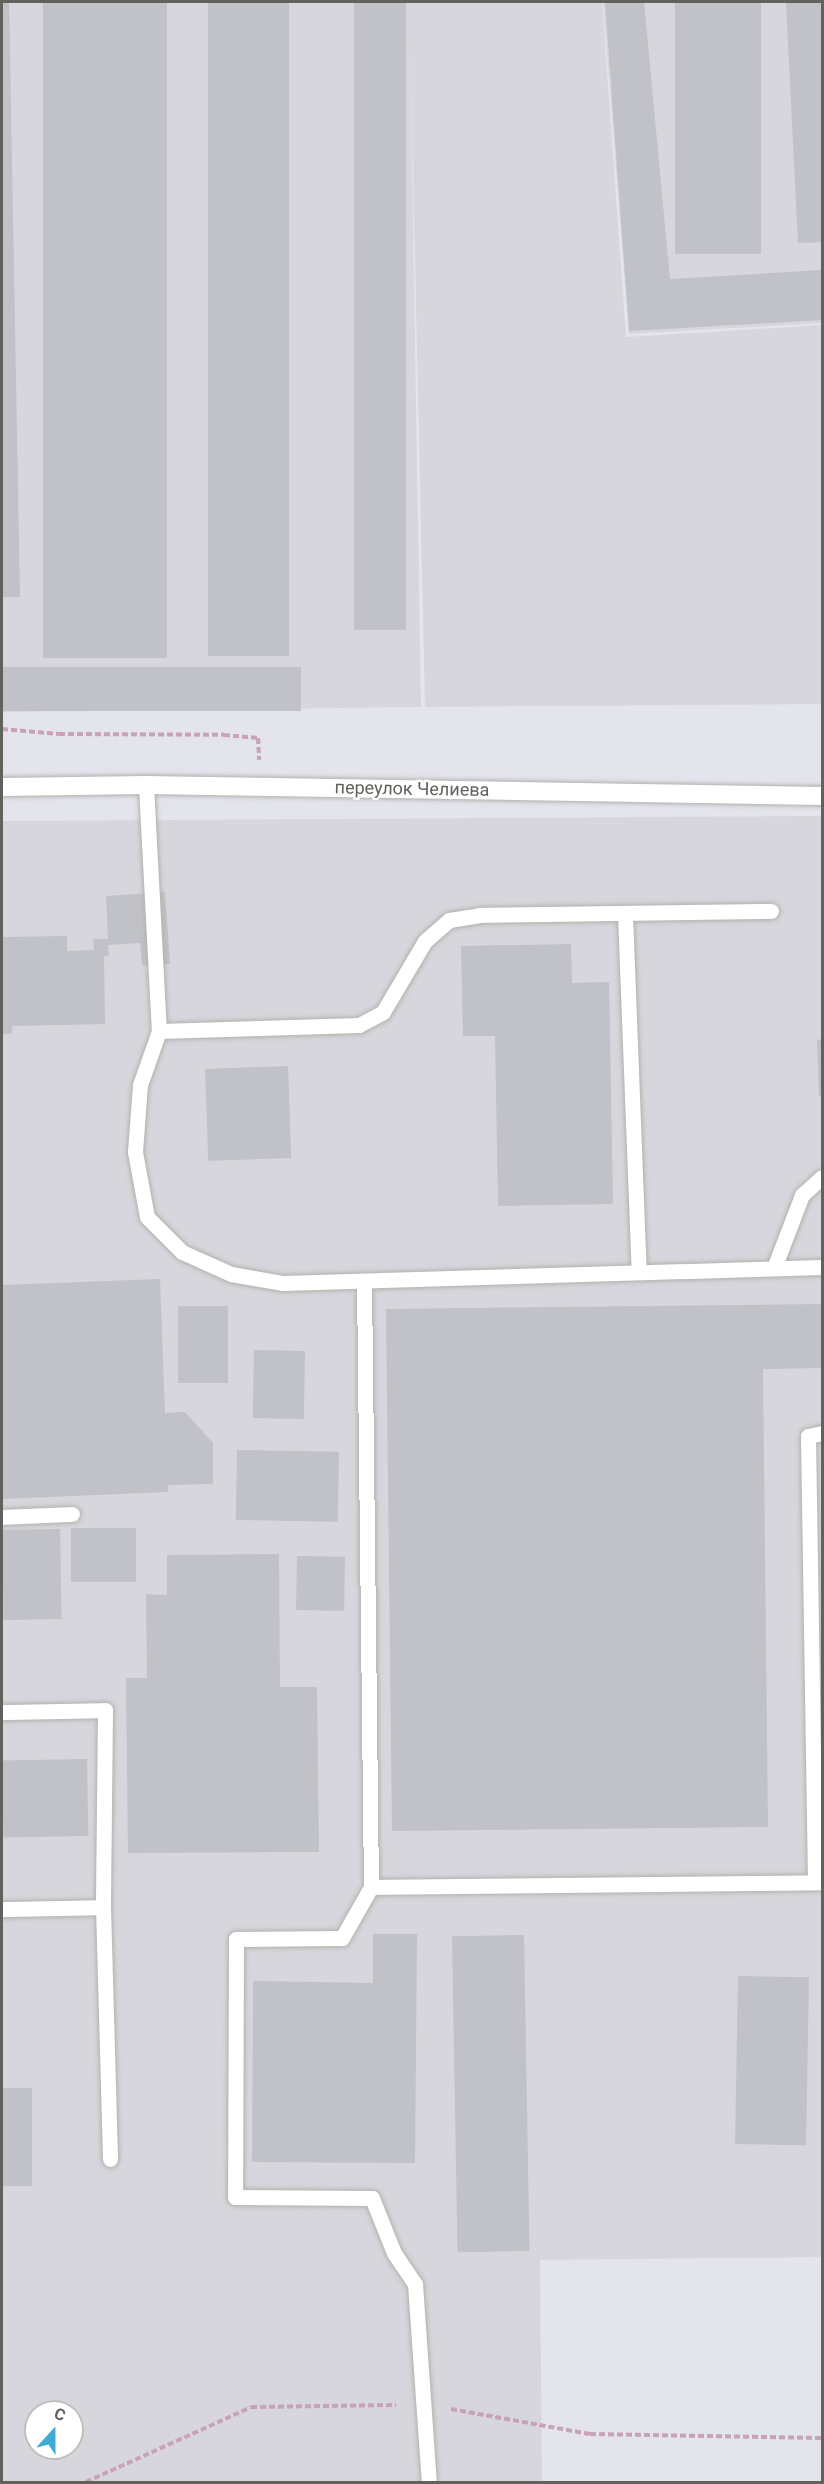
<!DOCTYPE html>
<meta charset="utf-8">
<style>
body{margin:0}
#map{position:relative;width:824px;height:2484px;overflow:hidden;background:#e4e4ed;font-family:Roboto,sans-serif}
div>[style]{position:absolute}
.industrial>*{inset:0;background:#d6d6dc}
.building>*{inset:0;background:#c0c2c8;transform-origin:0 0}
.path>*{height:4px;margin-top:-2px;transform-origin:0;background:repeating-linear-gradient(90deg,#c9a2b6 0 6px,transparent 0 9px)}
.roads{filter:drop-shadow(0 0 2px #b3b2ad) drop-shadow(0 0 2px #b3b2ad)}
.service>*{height:15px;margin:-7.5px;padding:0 7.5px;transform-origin:7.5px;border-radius:7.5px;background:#fff}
.minor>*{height:18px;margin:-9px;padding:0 9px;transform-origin:9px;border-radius:9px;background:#fff}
span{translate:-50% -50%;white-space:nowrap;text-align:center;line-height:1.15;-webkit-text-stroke:4.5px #fff;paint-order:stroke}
.street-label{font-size:18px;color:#63615c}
.frame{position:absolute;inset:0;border:3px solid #63615c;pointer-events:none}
.north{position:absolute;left:24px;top:2400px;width:60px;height:60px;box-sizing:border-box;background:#fff;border:2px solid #c1c0be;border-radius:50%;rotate:21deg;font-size:16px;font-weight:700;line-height:24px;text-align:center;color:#63615c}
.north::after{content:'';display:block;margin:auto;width:21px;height:27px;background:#40abd6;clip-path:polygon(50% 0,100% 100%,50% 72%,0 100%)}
</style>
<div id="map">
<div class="industrial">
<i style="clip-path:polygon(2px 2px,602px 2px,626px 337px,822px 325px,822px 704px,425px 707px,410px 39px,421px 707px,2px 712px)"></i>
<i style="clip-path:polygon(603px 2px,822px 2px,822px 323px,629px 334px)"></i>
<i style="clip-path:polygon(evenodd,822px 816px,822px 2257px,540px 2260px,542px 2482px,2px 2482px,2px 821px,822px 816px,36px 2412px,72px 2412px,72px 2448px,36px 2448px,36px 2412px)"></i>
</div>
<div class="building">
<i style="clip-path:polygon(2px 2px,9px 2px,20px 597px,2px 597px)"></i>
<i style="left:43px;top:2px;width:124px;height:656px"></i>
<i style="left:208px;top:2px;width:81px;height:654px"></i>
<i style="left:354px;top:2px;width:52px;height:628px"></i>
<i style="clip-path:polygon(605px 2px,644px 2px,670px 279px,822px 270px,822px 320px,629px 331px)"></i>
<i style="left:675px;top:2px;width:86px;height:252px"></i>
<i style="clip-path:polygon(786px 2px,822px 2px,822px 242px,798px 243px)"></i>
<i style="left:2px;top:667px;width:299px;height:44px"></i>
<i style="clip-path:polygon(165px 892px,170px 964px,142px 965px,140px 943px,108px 945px,109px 956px,104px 956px,105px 1024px,12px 1026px,12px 1034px,2px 1034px,2px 937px,67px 936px,67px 951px,94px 950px,93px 939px,108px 939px,106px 896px)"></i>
<i style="clip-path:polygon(571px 944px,572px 983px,609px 982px,613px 1204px,498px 1206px,495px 1036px,463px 1036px,461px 946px)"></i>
<i style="clip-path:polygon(822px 1039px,822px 1096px,819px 1096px,817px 1040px)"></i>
<i style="left:288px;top:1066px;width:92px;height:83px;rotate:88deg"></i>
<i style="clip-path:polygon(160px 1279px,165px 1413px,185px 1412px,213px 1443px,213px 1484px,168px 1485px,168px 1492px,2px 1499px,2px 1285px)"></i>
<i style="clip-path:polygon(822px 1304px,822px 1368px,763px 1369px,768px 1827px,392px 1831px,386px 1309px)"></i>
<i style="left:178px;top:1306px;width:50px;height:77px"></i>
<i style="left:254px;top:1350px;width:51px;height:68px;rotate:1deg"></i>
<i style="left:237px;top:1450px;width:102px;height:70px;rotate:1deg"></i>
<i style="left:71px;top:1528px;width:65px;height:54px"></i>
<i style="left:60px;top:1529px;width:90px;height:58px;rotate:89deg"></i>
<i style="clip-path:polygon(279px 1554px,280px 1687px,317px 1687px,319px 1852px,128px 1853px,126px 1678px,147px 1678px,146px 1594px,167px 1595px,167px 1555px)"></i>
<i style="left:297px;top:1556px;width:48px;height:54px;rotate:1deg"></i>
<i style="left:87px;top:1759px;width:77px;height:85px;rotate:89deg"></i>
<i style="clip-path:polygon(373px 1934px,417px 1934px,415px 2163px,252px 2162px,253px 1981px,373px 1983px)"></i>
<i style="left:524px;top:1935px;width:316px;height:72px;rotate:89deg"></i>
<i style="left:738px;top:1976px;width:71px;height:168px;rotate:1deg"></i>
<i style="left:2px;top:2088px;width:30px;height:98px"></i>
</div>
<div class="path">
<i style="left:2px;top:729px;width:57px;rotate:5deg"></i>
<i style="left:59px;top:734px;width:165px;rotate:0.3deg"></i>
<i style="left:224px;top:735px;width:34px;rotate:5deg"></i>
<i style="left:258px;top:738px;width:22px;rotate:87deg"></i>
<i style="left:451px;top:2409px;width:141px;rotate:10.2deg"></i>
<i style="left:590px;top:2434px;width:232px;rotate:1deg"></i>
<i style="left:86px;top:2482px;width:181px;rotate:-24.4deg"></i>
<i style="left:251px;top:2407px;width:145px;rotate:-0.8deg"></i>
</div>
<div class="roads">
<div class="service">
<i style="left:146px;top:785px;width:246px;rotate:87deg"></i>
<i style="left:159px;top:1031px;width:57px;rotate:109.4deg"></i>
<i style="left:140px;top:1085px;width:67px;rotate:94.3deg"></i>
<i style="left:135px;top:1152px;width:66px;rotate:79.5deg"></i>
<i style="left:147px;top:1217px;width:49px;rotate:45deg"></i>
<i style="left:182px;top:1252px;width:54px;rotate:24.2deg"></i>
<i style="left:231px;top:1274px;width:53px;rotate:9.8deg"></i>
<i style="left:283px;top:1283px;width:539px;rotate:-1.7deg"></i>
<i style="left:625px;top:914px;width:358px;rotate:87.8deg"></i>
<i style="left:159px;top:1031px;width:200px;rotate:-1.7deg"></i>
<i style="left:359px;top:1025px;width:27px;rotate:-28deg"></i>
<i style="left:383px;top:1012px;width:82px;rotate:-59.4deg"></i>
<i style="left:425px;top:941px;width:32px;rotate:-41deg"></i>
<i style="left:449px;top:920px;width:30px;rotate:-9deg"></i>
<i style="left:479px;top:915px;width:292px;rotate:-0.8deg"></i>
<i style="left:774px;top:1268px;width:78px;rotate:-69deg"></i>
<i style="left:802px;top:1195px;width:27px;rotate:-42deg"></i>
<i style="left:364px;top:1281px;width:606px;rotate:89.34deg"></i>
<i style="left:371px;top:1887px;width:451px;rotate:-0.6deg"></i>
<i style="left:2px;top:1517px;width:70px;rotate:-2.5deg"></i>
<i style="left:2px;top:1712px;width:103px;rotate:-1.1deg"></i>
<i style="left:105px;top:1710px;width:197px;rotate:90.6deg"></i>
<i style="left:103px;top:1907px;width:252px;rotate:88.4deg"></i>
<i style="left:815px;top:1882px;width:446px;rotate:-90.9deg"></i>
<i style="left:808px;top:1436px;width:14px;rotate:-12deg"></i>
<i style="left:371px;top:1887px;width:59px;rotate:119.6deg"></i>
<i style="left:342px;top:1938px;width:106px;rotate:179.5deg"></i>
<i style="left:236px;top:1939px;width:258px;rotate:90.2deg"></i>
<i style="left:235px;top:2197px;width:137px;rotate:0.4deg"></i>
<i style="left:372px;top:2198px;width:59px;rotate:68.2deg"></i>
<i style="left:394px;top:2253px;width:37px;rotate:56deg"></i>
<i style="left:415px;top:2284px;width:198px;rotate:86deg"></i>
<i style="left:2px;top:1909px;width:101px;rotate:-1.1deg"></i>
</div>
<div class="minor">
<i style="left:2px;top:787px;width:144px;rotate:-0.8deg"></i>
<i style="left:146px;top:785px;width:676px;rotate:0.93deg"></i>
</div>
</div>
<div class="street-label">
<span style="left:412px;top:789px;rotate:1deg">переулок Челиева</span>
</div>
<div class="frame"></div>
<div class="north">С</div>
</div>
